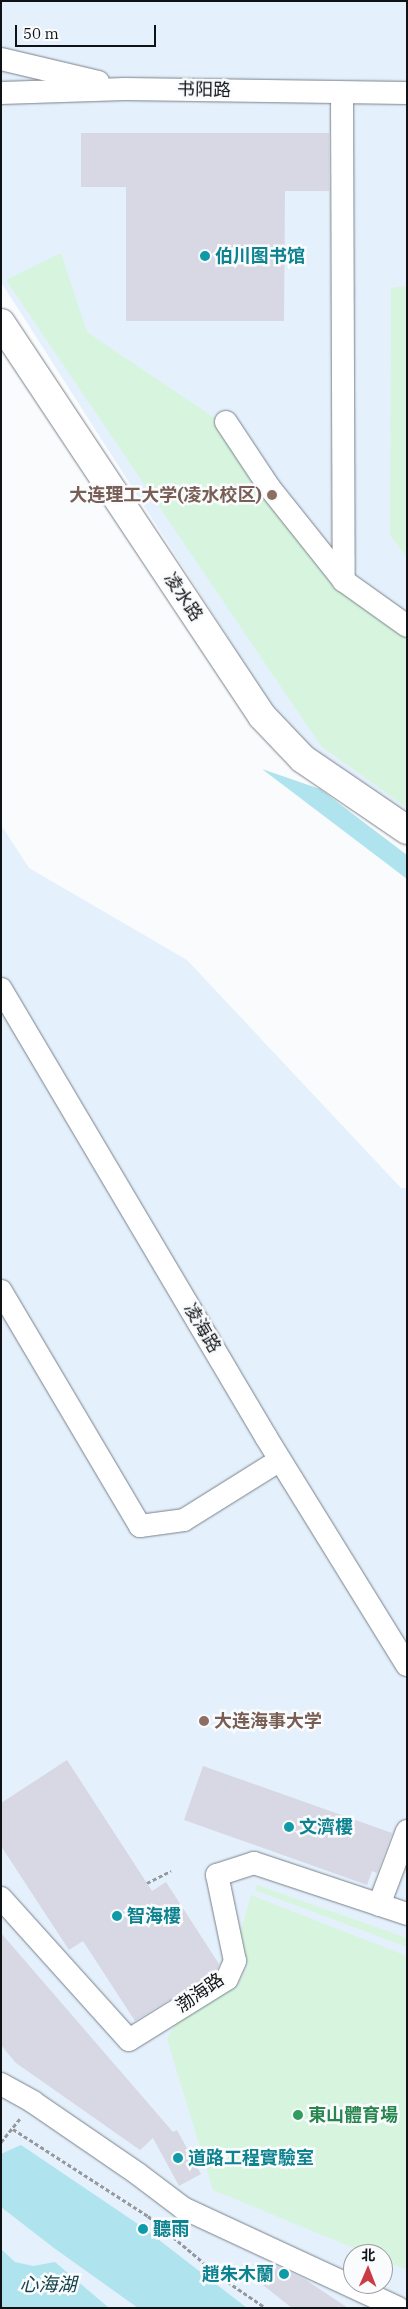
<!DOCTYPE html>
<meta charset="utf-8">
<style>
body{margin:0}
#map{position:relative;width:408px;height:2309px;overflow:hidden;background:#fafbfd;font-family:"IBM Plex Serif","Noto Sans SC",serif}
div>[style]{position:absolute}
.built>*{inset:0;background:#e4f0fc}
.green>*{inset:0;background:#d7f5de}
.water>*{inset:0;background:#afe4ee}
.building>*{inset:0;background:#d8d8e4}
.path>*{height:3px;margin-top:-1.5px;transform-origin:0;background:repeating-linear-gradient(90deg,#96989b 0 4px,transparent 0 6.5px)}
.roads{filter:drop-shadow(0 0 1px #79818a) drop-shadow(0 0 1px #79818a)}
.minor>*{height:22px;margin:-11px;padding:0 11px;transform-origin:11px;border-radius:11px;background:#fff}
.secondary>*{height:28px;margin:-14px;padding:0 14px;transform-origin:14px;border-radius:14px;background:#fff}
.dots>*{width:14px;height:14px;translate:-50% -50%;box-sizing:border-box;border:2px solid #fafbfd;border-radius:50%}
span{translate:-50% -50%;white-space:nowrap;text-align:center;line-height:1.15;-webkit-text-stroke:5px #fafbfd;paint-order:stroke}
.street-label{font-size:18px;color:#101316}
.culture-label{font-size:18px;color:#0d838f;font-weight:700}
.left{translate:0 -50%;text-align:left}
.right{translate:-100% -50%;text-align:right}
.education-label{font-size:18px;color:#785e54;font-weight:700}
.leisure-label{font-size:18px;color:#27864d;font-weight:700}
.water-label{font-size:19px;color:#14434b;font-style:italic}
.frame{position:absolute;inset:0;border:2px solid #101316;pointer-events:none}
.north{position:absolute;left:343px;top:2244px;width:50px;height:50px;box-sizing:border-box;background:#fafbfd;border:1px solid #9c9ea1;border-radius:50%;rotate:1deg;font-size:14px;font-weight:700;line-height:20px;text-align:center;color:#101316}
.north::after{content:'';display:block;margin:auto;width:18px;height:22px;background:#ca3b43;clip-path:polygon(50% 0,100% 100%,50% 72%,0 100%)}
.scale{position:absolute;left:15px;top:25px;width:141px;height:22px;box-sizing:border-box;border:2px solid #101316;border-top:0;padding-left:6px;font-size:15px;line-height:18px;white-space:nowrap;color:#101316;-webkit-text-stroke:4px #fafbfd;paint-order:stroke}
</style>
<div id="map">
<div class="built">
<i style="clip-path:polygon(1px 1px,407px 1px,407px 819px,311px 754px,273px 708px,1px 282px)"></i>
<i style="clip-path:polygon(evenodd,1px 825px,29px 868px,187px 960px,401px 1188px,407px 1188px,407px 2308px,1px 2308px,1px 825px,353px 2254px,383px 2254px,383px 2284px,353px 2284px,353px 2254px)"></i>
</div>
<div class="green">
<i style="clip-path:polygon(61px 253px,87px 332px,231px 429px,344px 581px,407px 626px,407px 808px,321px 746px,6px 280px)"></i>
<i style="clip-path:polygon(406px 286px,407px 288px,407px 558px,390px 535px,391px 288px)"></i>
<i style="clip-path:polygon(257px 1885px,407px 1938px,407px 1947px,255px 1890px)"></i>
<i style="clip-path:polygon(251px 1895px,407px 1956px,407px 2270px,383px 2260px,383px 2254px,368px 2254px,213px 2190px,167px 2039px,182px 2013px,238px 1986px,248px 1965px,239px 1937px)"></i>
</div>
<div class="water">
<i style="clip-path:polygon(262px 769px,320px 789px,407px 855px,407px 879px)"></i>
<i style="clip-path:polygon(21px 2145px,141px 2226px,247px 2308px,138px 2308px,54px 2248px,1px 2207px,1px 2154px)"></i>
<i style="clip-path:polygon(1px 2249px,15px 2262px,33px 2266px,55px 2262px,109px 2308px,1px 2308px)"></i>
</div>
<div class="building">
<i style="clip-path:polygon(81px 133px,329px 133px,329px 191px,285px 191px,284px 321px,126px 321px,126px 187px,81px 187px)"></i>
<i style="clip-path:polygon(67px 1760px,152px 1891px,166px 1882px,219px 1964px,217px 1970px,135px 2021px,83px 1941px,69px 1950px,1px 1846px,1px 1803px)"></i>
<i style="clip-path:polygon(203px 1766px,392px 1833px,377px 1873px,372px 1871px,367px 1885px,184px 1820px)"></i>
<i style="clip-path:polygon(1px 1933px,173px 2132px,177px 2130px,201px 2174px,179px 2186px,153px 2138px,140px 2150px,16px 2063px,1px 2045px)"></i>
<i style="clip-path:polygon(277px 2266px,306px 2280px,348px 2308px,292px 2308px,263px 2285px)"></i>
</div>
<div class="path">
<i style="left:147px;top:1883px;width:27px;rotate:-27deg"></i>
<i style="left:13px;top:2129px;width:161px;rotate:32.8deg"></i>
<i style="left:148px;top:2216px;width:97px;rotate:40deg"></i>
<i style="left:222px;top:2278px;width:53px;rotate:34.3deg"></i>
<i style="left:1px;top:2142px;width:32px;rotate:-51deg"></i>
</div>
<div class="roads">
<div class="minor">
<i style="left:1px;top:59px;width:100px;rotate:13.3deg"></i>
<i style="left:1px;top:93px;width:124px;rotate:-1.8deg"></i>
<i style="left:125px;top:89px;width:282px;rotate:0.8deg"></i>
<i style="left:342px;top:93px;width:488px;rotate:89.8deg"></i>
<i style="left:344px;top:581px;width:77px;rotate:35.5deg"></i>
<i style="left:226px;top:422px;width:78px;rotate:56.5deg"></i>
<i style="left:269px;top:487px;width:120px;rotate:51.4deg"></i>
<i style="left:1px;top:989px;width:521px;rotate:59.39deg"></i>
<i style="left:266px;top:1437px;width:268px;rotate:58.3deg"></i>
<i style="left:1px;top:1291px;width:273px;rotate:59.4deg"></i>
<i style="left:140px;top:1526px;width:44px;rotate:-7.8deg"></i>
<i style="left:184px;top:1520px;width:113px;rotate:-32deg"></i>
<i style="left:1px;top:1898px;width:191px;rotate:48deg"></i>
<i style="left:129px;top:2040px;width:115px;rotate:-31.9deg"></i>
<i style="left:227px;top:1979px;width:20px;rotate:-66deg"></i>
<i style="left:235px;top:1961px;width:88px;rotate:-101.8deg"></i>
<i style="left:217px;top:1875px;width:39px;rotate:-18deg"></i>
<i style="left:254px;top:1863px;width:161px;rotate:18.4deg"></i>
<i style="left:379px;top:1905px;width:79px;rotate:-69.3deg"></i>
<i style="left:1px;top:2084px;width:37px;rotate:29deg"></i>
<i style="left:33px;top:2102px;width:127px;rotate:34.4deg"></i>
<i style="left:138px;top:2174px;width:56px;rotate:37.1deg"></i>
<i style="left:183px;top:2208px;width:237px;rotate:24.9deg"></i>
</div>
<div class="secondary">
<i style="left:1px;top:323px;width:472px;rotate:56.4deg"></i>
<i style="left:262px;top:716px;width:59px;rotate:46.4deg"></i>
<i style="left:303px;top:759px;width:126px;rotate:34.3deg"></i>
</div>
</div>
<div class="dots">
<i style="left:205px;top:256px;background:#0f9aa8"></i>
<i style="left:272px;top:495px;background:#8d6e63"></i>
<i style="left:204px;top:1721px;background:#8d6e63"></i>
<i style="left:289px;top:1827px;background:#0f9aa8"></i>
<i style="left:117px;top:1916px;background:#0f9aa8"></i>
<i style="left:298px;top:2115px;background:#2e9e5b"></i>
<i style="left:178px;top:2158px;background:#0f9aa8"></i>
<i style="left:143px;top:2229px;background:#0f9aa8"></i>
<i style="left:284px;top:2274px;background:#0f9aa8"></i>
</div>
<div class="street-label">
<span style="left:204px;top:90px;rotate:1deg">书阳路</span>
<span style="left:183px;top:597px;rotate:56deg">凌水路</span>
<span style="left:202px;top:1328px;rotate:59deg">凌海路</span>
<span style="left:200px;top:1993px;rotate:-35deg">渤海路</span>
</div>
<div class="culture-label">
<span class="left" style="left:215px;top:256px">伯川图书馆</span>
<span class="left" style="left:299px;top:1827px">文濟樓</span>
<span class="left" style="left:127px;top:1916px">智海樓</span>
<span class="left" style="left:188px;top:2158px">道路工程實驗室</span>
<span class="left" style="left:153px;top:2229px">聽雨</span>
<span class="right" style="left:274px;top:2274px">趙朱木蘭</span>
</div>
<div class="education-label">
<span class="right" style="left:262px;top:495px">大连理工大学(凌水校区)</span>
<span class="left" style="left:214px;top:1721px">大连海事大学</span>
</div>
<div class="leisure-label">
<span class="left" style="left:308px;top:2115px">東山體育場</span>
</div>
<div class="water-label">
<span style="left:48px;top:2285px">心海湖</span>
</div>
<div class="frame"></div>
<div class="north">北</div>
<div class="scale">50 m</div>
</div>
